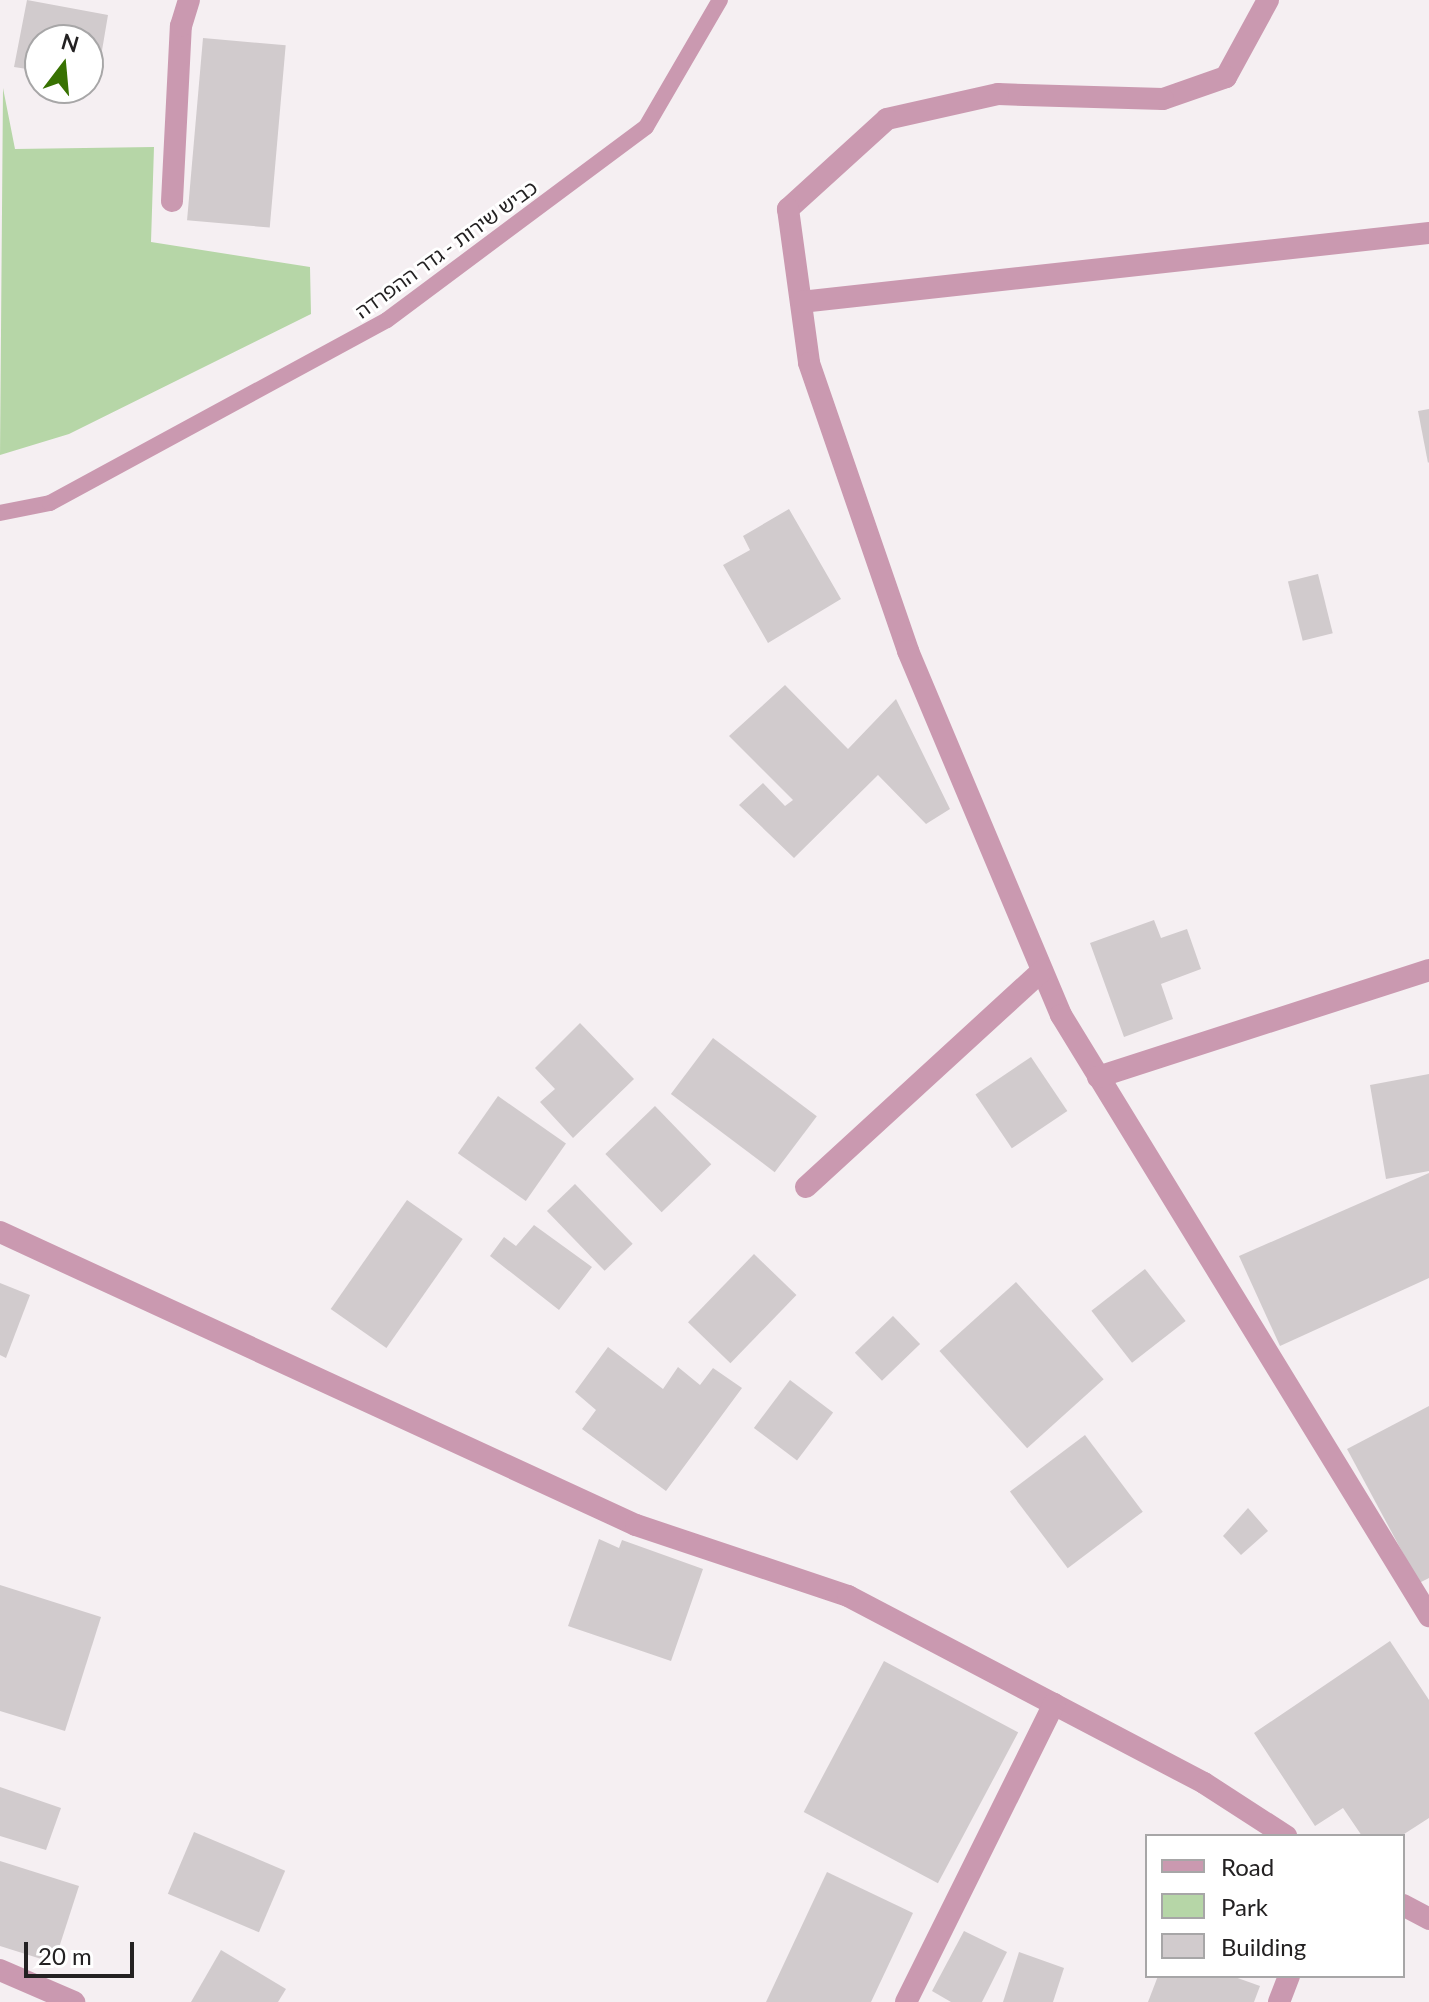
<!DOCTYPE html>
<meta charset="utf-8">
<style>
body{margin:0}
#map{position:relative;width:1429px;height:2002px;overflow:hidden;background:#f5eff2;font-family:Lato,"Noto Sans Hebrew",sans-serif}
div>[style]{position:absolute}
.green>*{inset:0;background:#b6d6a7}
.building>*{inset:0;background:#d1cbcd;transform-origin:0 0}
.service>*{height:16px;margin:-8px;padding:0 8px;transform-origin:8px;border-radius:8px;background:#ca99b0}
.minor>*{height:22px;margin:-11px;padding:0 11px;transform-origin:11px;border-radius:11px;background:#ca99b0}
span{translate:-50% -50%;white-space:nowrap;text-align:center;line-height:1.15;-webkit-text-stroke:6px #fff;paint-order:stroke}
.street-label{font-size:20px;color:#232122}
.legend{position:absolute;left:1145px;top:1834px;width:260px;height:144px;box-sizing:border-box;background:#fff;border:2px solid #a7a6a7;margin:0;padding:10px 14px;list-style:none;font-size:24px;color:#232122}
.legend li{display:flex;align-items:center;gap:16px;height:40px}
.legend b{width:40px;border:2px solid #a7a6a7}
.north{position:absolute;left:24px;top:24px;width:80px;height:80px;box-sizing:border-box;background:#fff;border:2px solid #a7a6a7;border-radius:50%;rotate:16deg;font-size:22px;font-weight:700;line-height:32px;text-align:center;color:#232122}
.north::after{content:'';display:block;margin:auto;width:28px;height:36px;background:#387202;clip-path:polygon(50% 0,100% 100%,50% 72%,0 100%)}
.scale{position:absolute;left:24px;top:1942px;width:110px;height:36px;box-sizing:border-box;border:4px solid #232122;border-top:0;padding-left:10px;font-size:24px;line-height:28px;white-space:nowrap;color:#232122;-webkit-text-stroke:6px #fff;paint-order:stroke}
</style>
<div id="map">
<div class="green">
<i style="clip-path:polygon(3px 88px,15px 149px,154px 147px,151px 242px,310px 267px,311px 314px,69px 434px,0 455px)"></i>
</div>
<div class="building">
<i style="clip-path:polygon(27px 0,108px 15px,97px 80px,88px 79px,88px 40px,40px 40px,40px 71px,14px 67px)"></i>
<i style="left:203px;top:38px;width:83px;height:183px;rotate:5deg"></i>
<i style="clip-path:polygon(1429px 409px,1429px 462px,1428px 463px,1418px 411px)"></i>
<i style="clip-path:polygon(789px 509px,841px 599px,768px 643px,723px 565px,750px 550px,743px 536px)"></i>
<i style="left:1318px;top:574px;width:61px;height:31px;rotate:76deg"></i>
<i style="clip-path:polygon(785px 685px,848px 749px,896px 699px,950px 809px,926px 824px,878px 775px,794px 858px,739px 805px,763px 783px,785px 806px,793px 800px,729px 736px)"></i>
<i style="clip-path:polygon(1154px 920px,1161px 938px,1187px 929px,1201px 969px,1161px 984px,1173px 1019px,1124px 1037px,1090px 943px)"></i>
<i style="clip-path:polygon(580px 1023px,634px 1079px,573px 1138px,540px 1102px,555px 1089px,535px 1068px)"></i>
<i style="left:713px;top:1038px;width:130px;height:70px;rotate:37deg"></i>
<i style="left:1031px;top:1057px;width:65px;height:67px;rotate:56deg"></i>
<i style="clip-path:polygon(1429px 1074px,1429px 1171px,1386px 1179px,1370px 1085px)"></i>
<i style="left:498px;top:1096px;width:83px;height:70px;rotate:35deg"></i>
<i style="left:655px;top:1106px;width:81px;height:69px;rotate:46deg"></i>
<i style="clip-path:polygon(1429px 1173px,1429px 1278px,1280px 1346px,1239px 1256px)"></i>
<i style="left:575px;top:1184px;width:83px;height:39px;rotate:46deg"></i>
<i style="left:407px;top:1200px;width:68px;height:133px;rotate:35deg"></i>
<i style="clip-path:polygon(534px 1225px,592px 1267px,559px 1310px,490px 1256px,504px 1237px,516px 1246px)"></i>
<i style="left:754px;top:1254px;width:59px;height:95px;rotate:44deg"></i>
<i style="left:1145px;top:1269px;width:66px;height:68px;rotate:52deg"></i>
<i style="left:1016px;top:1282px;width:131px;height:103px;rotate:48deg"></i>
<i style="clip-path:polygon(0 1283px,30px 1295px,6px 1358px,0 1355px)"></i>
<i style="left:893px;top:1316px;width:39px;height:53px;rotate:46deg"></i>
<i style="clip-path:polygon(608px 1347px,663px 1389px,678px 1367px,700px 1385px,713px 1368px,742px 1388px,666px 1491px,582px 1429px,596px 1410px,575px 1392px)"></i>
<i style="left:790px;top:1380px;width:54px;height:60px;rotate:37deg"></i>
<i style="clip-path:polygon(1429px 1406px,1429px 1578px,1419px 1583px,1347px 1449px)"></i>
<i style="left:1085px;top:1435px;width:96px;height:94px;rotate:53deg"></i>
<i style="clip-path:polygon(1248px 1508px,1268px 1531px,1241px 1555px,1223px 1536px)"></i>
<i style="clip-path:polygon(599px 1539px,619px 1548px,622px 1540px,703px 1569px,671px 1661px,568px 1626px)"></i>
<i style="clip-path:polygon(0 1585px,101px 1617px,65px 1731px,0 1711px)"></i>
<i style="clip-path:polygon(1390px 1641px,1429px 1700px,1429px 1818px,1401px 1836px,1362px 1836px,1343px 1808px,1315px 1826px,1254px 1733px)"></i>
<i style="left:884px;top:1661px;width:152px;height:171px;rotate:28deg"></i>
<i style="clip-path:polygon(0 1787px,61px 1808px,46px 1850px,0 1836px)"></i>
<i style="left:194px;top:1832px;width:99px;height:67px;rotate:23deg"></i>
<i style="clip-path:polygon(0 1861px,79px 1886px,54px 1963px,0 1946px)"></i>
<i style="clip-path:polygon(827px 1872px,913px 1913px,871px 2002px,766px 2002px)"></i>
<i style="clip-path:polygon(964px 1931px,1007px 1952px,982px 2002px,951px 2002px,932px 1991px)"></i>
<i style="clip-path:polygon(221px 1950px,286px 1989px,278px 2002px,191px 2002px)"></i>
<i style="clip-path:polygon(1019px 1952px,1064px 1968px,1053px 2002px,1003px 2002px)"></i>
<i style="clip-path:polygon(1158px 1976px,1232px 1976px,1260px 1986px,1254px 2002px,1148px 2002px)"></i>
</div>
<div class="service">
<i style="left:0;top:513px;width:51px;rotate:-11.3deg"></i>
<i style="left:50px;top:503px;width:383px;rotate:-28.5deg"></i>
<i style="left:387px;top:320px;width:323px;rotate:-36.7deg"></i>
<i style="left:646px;top:127px;width:147px;rotate:-59.8deg"></i>
</div>
<div class="minor">
<i style="left:1268px;top:0;width:88px;rotate:118.6deg"></i>
<i style="left:1226px;top:77px;width:67px;rotate:160.8deg"></i>
<i style="left:1163px;top:99px;width:165px;rotate:-178.3deg"></i>
<i style="left:998px;top:94px;width:114px;rotate:167.3deg"></i>
<i style="left:887px;top:119px;width:134px;rotate:137.7deg"></i>
<i style="left:788px;top:209px;width:155px;rotate:82.2deg"></i>
<i style="left:809px;top:363px;width:305px;rotate:71deg"></i>
<i style="left:908px;top:651px;width:395px;rotate:67.2deg"></i>
<i style="left:1061px;top:1015px;width:705px;rotate:58.52deg"></i>
<i style="left:172px;top:201px;width:175px;rotate:-87.1deg"></i>
<i style="left:181px;top:26px;width:27px;rotate:-73deg"></i>
<i style="left:801px;top:302px;width:632px;rotate:-6.27deg"></i>
<i style="left:1098px;top:1077px;width:348px;rotate:-17.9deg"></i>
<i style="left:806px;top:1187px;width:320px;rotate:-42.5deg"></i>
<i style="left:0;top:1232px;width:700px;rotate:24.74deg"></i>
<i style="left:636px;top:1525px;width:224px;rotate:18.5deg"></i>
<i style="left:848px;top:1596px;width:402px;rotate:27.7deg"></i>
<i style="left:1204px;top:1783px;width:98px;rotate:32.9deg"></i>
<i style="left:1403px;top:1905px;width:30px;rotate:28deg"></i>
<i style="left:0;top:1970px;width:81px;rotate:23.4deg"></i>
<i style="left:906px;top:2002px;width:333px;rotate:-63.6deg"></i>
<i style="left:1279px;top:2002px;width:28px;rotate:-69deg"></i>
</div>
<div class="street-label">
<span style="left:446px;top:249px;rotate:-36deg">כביש שירות - גדר ההפרדה</span>
</div>
<ul class="legend">
<li><b style="height:10px;background:#ca99b0"></b>Road</li>
<li><b style="height:22px;background:#b6d6a7"></b>Park</li>
<li><b style="height:22px;background:#d1cbcd"></b>Building</li>
</ul>
<div class="north">N</div>
<div class="scale">20 m</div>
</div>
